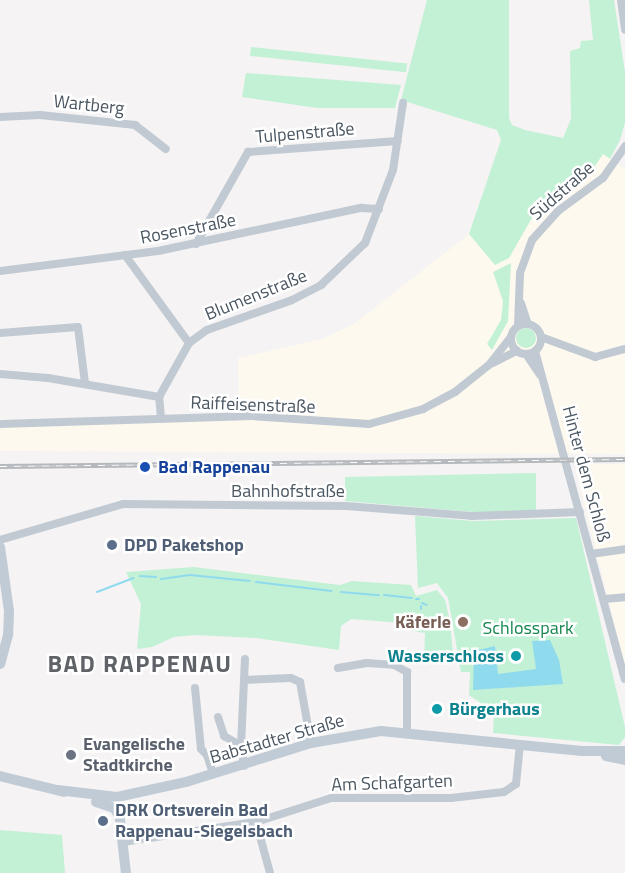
<!DOCTYPE html>
<meta charset="utf-8">
<style>
body{margin:0}
#map{position:relative;width:625px;height:873px;overflow:hidden;background:#f5f3f3;font-family:"Titillium Web",sans-serif}
div>[style]{position:absolute}
.commercial>*{inset:0;background:#fdf9ef}
.green>*{inset:0;background:#c3f1d5;transform-origin:0 0}
.round{border-radius:50%}
.water>*{inset:0;background:#90daee}
.stream>*{height:2px;margin:-1px;padding:0 1px;transform-origin:1px;border-radius:1px;background:#90daee}
.street>*{height:8px;margin:-4px;padding:0 4px;transform-origin:4px;border-radius:4px;background:#c1cad2}
.street>.ring{margin:-4px;padding:0;box-sizing:content-box;background:none;border:8px solid #c1cad2;border-radius:50%}
.secondary>*{height:10px;margin:-5px;padding:0 5px;transform-origin:5px;border-radius:5px;background:#c1cbd6}
.rail>*{height:4.5px;margin-top:-2.25px;transform-origin:0;background:repeating-linear-gradient(90deg,#fff 0 7px,#b5b8bd 0 14px);box-sizing:border-box;border-block:2px solid #b5b8bd}
.dots>*{width:16px;height:16px;translate:-50% -50%;box-sizing:border-box;border:3px solid #fff;border-radius:50%}
span{translate:-50% -50%;white-space:nowrap;text-align:center;line-height:1.15;-webkit-text-stroke:5px #fff;paint-order:stroke}
.street-label{font-size:18px;color:#4a5661}
.transit-label{font-size:18px;color:#164399;font-weight:700}
.left{translate:0 -50%;text-align:left}
.service-label{font-size:18px;color:#4e5e75;font-weight:700}
.education-label{font-size:18px;color:#785e54;font-weight:700}
.right{translate:-100% -50%;text-align:right}
.park-label{font-size:18px;color:#17864f}
.culture-label{font-size:18px;color:#0d838f;font-weight:700}
.worship-label{font-size:18px;color:#5b616d;font-weight:700}
.district-label{font-size:24px;color:#5f6368;font-weight:700;letter-spacing:1.5px}
</style>
<div id="map">
<div class="commercial">
<i style="clip-path:polygon(603px 154px,625px 169px,625px 454px,0 451px,0 419px,239px 418px,238px 358px,322px 339px,354px 324px,469px 234px,495px 265px,509px 258px,533px 216px,593px 169px)"></i>
<i style="clip-path:polygon(586px 464px,625px 464px,625px 665px,575px 468px,585px 469px)"></i>
</div>
<div class="green">
<i style="clip-path:polygon(427px 0,509px 0,509px 118px,512px 125px,525px 130px,563px 138px,571px 119px,570px 51px,580px 48px,581px 41px,593px 40px,589px 0,614px 0,625px 72px,625px 123px,620px 140px,610px 159px,603px 154px,593px 169px,533px 216px,509px 258px,495px 265px,469px 234px,501px 140px,497px 130px,401px 100px)"></i>
<i style="left:251px;top:47px;width:157px;height:9px;rotate:6deg"></i>
<i style="clip-path:polygon(246px 73px,401px 85px,395px 108px,317px 108px,242px 97px)"></i>
<i style="clip-path:polygon(511px 263px,508px 321px,492px 350px,487px 344px,501px 320px,503px 301px,493px 272px)"></i>
<i class="round" style="left:516px;top:328px;width:20px;height:20px"></i>
<i style="clip-path:polygon(536px 473px,536px 512px,473px 512px,345px 501px,345px 477px)"></i>
<i style="clip-path:polygon(415px 516px,473px 521px,576px 518px,625px 727px,625px 737px,619px 745px,493px 733px,494px 712px,469px 695px,470px 672px,461px 672px,448px 598px,437px 583px,418px 588px)"></i>
<i style="clip-path:polygon(194px 567px,340px 585px,352px 581px,411px 585px,416px 596px,437px 590px,445px 600px,450px 621px,453px 654px,424px 663px,425px 633px,409px 630px,403px 623px,351px 619px,341px 626px,339px 650px,256px 638px,196px 635px,174px 637px,152px 647px,137px 649px,141px 604px,126px 572px)"></i>
<i style="clip-path:polygon(0 830px,62px 835px,65px 873px,0 873px)"></i>
</div>
<div class="water">
<i style="clip-path:polygon(550px 640px,559px 660px,563px 684px,473px 690px,474px 651px,495px 646px,498px 674px,536px 669px,532px 641px)"></i>
</div>
<div class="stream">
<i style="left:140px;top:576px;width:16px;rotate:4deg"></i>
<i style="left:161px;top:579px;width:29px;rotate:-8deg"></i>
<i style="left:190px;top:575px;width:60px;rotate:5.7deg"></i>
<i style="left:256px;top:582px;width:76px;rotate:6.8deg"></i>
<i style="left:97px;top:592px;width:39px;rotate:-21deg"></i>
<i style="left:341px;top:592px;width:38px;rotate:5deg"></i>
<i style="left:384px;top:595px;width:28px;rotate:6deg"></i>
<i style="left:416px;top:599px;width:3px"></i>
<i style="left:422px;top:603px;width:5px;rotate:22deg"></i>
<i style="left:421px;top:609px;width:3px;rotate:-90deg"></i>
</div>
<div class="street">
<i style="left:621px;top:0;width:30px;rotate:82deg"></i>
<i style="left:0;top:117px;width:40px;rotate:-2.9deg"></i>
<i style="left:40px;top:115px;width:96px;rotate:6deg"></i>
<i style="left:135px;top:125px;width:39px;rotate:38deg"></i>
<i style="left:196px;top:244px;width:106px;rotate:-60.5deg"></i>
<i style="left:248px;top:152px;width:150px;rotate:-4.2deg"></i>
<i style="left:125px;top:255px;width:109px;rotate:54deg"></i>
<i style="left:0;top:271px;width:159px;rotate:-7.2deg"></i>
<i style="left:158px;top:251px;width:208px;rotate:-12deg"></i>
<i style="left:361px;top:208px;width:18px;rotate:3deg"></i>
<i style="left:521px;top:303px;width:22px;rotate:72deg"></i>
<i class="ring" style="left:511px;top:324px;width:22px;height:22px"></i>
<i style="left:518px;top:326px;width:53px;rotate:-87.8deg"></i>
<i style="left:520px;top:273px;width:35px;rotate:-70deg"></i>
<i style="left:532px;top:240px;width:39px;rotate:-48deg"></i>
<i style="left:558px;top:211px;width:56px;rotate:-36.3deg"></i>
<i style="left:603px;top:178px;width:39px;rotate:-55deg"></i>
<i style="left:0;top:333px;width:78px;rotate:-4.4deg"></i>
<i style="left:78px;top:327px;width:56px;rotate:82.9deg"></i>
<i style="left:541px;top:337px;width:58px;rotate:20.3deg"></i>
<i style="left:595px;top:357px;width:31px;rotate:-15deg"></i>
<i style="left:535px;top:351px;width:340px;rotate:74.7deg"></i>
<i style="left:526px;top:354px;width:25px;rotate:56deg"></i>
<i style="left:493px;top:363px;width:27px;rotate:-27deg"></i>
<i style="left:0;top:374px;width:48px;rotate:4.8deg"></i>
<i style="left:48px;top:378px;width:113px;rotate:9.7deg"></i>
<i style="left:161px;top:418px;width:21px;rotate:-95deg"></i>
<i style="left:159px;top:397px;width:62px;rotate:-60.9deg"></i>
<i style="left:189px;top:343px;width:22px;rotate:-36deg"></i>
<i style="left:207px;top:330px;width:90px;rotate:-19.4deg"></i>
<i style="left:292px;top:300px;width:33px;rotate:-27deg"></i>
<i style="left:321px;top:285px;width:61px;rotate:-43.7deg"></i>
<i style="left:365px;top:243px;width:78px;rotate:-69deg"></i>
<i style="left:393px;top:170px;width:68px;rotate:-81.5deg"></i>
<i style="left:0;top:424px;width:252px;rotate:-1.8deg"></i>
<i style="left:252px;top:416px;width:117px;rotate:3.9deg"></i>
<i style="left:369px;top:424px;width:56px;rotate:-15.5deg"></i>
<i style="left:423px;top:409px;width:36px;rotate:-28deg"></i>
<i style="left:455px;top:392px;width:43px;rotate:-38.5deg"></i>
<i style="left:489px;top:365px;width:36px;rotate:-52deg"></i>
<i style="left:0;top:540px;width:128px;rotate:-16.3deg"></i>
<i style="left:123px;top:504px;width:223px;rotate:0.5deg"></i>
<i style="left:346px;top:506px;width:126px;rotate:4.5deg"></i>
<i style="left:472px;top:516px;width:108px;rotate:-2.1deg"></i>
<i style="left:591px;top:554px;width:34px;rotate:-8deg"></i>
<i style="left:604px;top:599px;width:21px;rotate:-5deg"></i>
<i style="left:338px;top:668px;width:29px;rotate:-10deg"></i>
<i style="left:367px;top:663px;width:27px;rotate:4deg"></i>
<i style="left:394px;top:665px;width:15px;rotate:28deg"></i>
<i style="left:407px;top:672px;width:60px;rotate:90deg"></i>
<i style="left:244px;top:680px;width:47px;rotate:-2.4deg"></i>
<i style="left:291px;top:678px;width:10px;rotate:24deg"></i>
<i style="left:300px;top:682px;width:62px;rotate:79.8deg"></i>
<i style="left:195px;top:688px;width:61px;rotate:84.4deg"></i>
<i style="left:201px;top:749px;width:8px;rotate:45deg"></i>
<i style="left:207px;top:755px;width:20px;rotate:72deg"></i>
<i style="left:218px;top:717px;width:20px;rotate:72deg"></i>
<i style="left:224px;top:736px;width:20px;rotate:30deg"></i>
<i style="left:241px;top:746px;width:20px;rotate:81deg"></i>
<i style="left:241px;top:746px;width:87px;rotate:-87.4deg"></i>
<i style="left:256px;top:822px;width:53px;rotate:74.6deg"></i>
<i style="left:123px;top:842px;width:134px;rotate:-8.6deg"></i>
<i style="left:256px;top:822px;width:79px;rotate:-17.7deg"></i>
<i style="left:331px;top:798px;width:120px"></i>
<i style="left:451px;top:798px;width:53px;rotate:-6.5deg"></i>
<i style="left:504px;top:792px;width:14px;rotate:-34deg"></i>
<i style="left:516px;top:784px;width:40px;rotate:-84.3deg"></i>
</div>
<div class="secondary">
<i style="left:0;top:547px;width:65px;rotate:82deg"></i>
<i style="left:9px;top:611px;width:24px;rotate:92deg"></i>
<i style="left:8px;top:635px;width:30px;rotate:105deg"></i>
<i style="left:606px;top:756px;width:19px;rotate:12deg"></i>
<i style="left:0;top:776px;width:66px;rotate:14deg"></i>
<i style="left:58px;top:790px;width:59px;rotate:6.8deg"></i>
<i style="left:117px;top:797px;width:71px;rotate:-12.3deg"></i>
<i style="left:186px;top:782px;width:131px;rotate:-17.3deg"></i>
<i style="left:311px;top:743px;width:71px;rotate:-9.7deg"></i>
<i style="left:381px;top:731px;width:202px;rotate:5.7deg"></i>
<i style="left:582px;top:751px;width:43px"></i>
<i style="left:96px;top:802px;width:19px;rotate:18deg"></i>
<i style="left:114px;top:808px;width:11px;rotate:56deg"></i>
<i style="left:119px;top:812px;width:61px;rotate:83.5deg"></i>
</div>
<div class="rail">
<i style="left:0;top:466px;width:625px;rotate:-0.64deg"></i>
</div>
<div class="dots">
<i style="left:145px;top:467px;background:#1a4fb4"></i>
<i style="left:112px;top:545px;background:#5c6f8a"></i>
<i style="left:463px;top:622px;background:#8d6e63"></i>
<i style="left:516px;top:656px;background:#0f9aa8"></i>
<i style="left:437px;top:709px;background:#0f9aa8"></i>
<i style="left:71px;top:755px;background:#6b7280"></i>
<i style="left:103px;top:821px;background:#5c6f8a"></i>
</div>
<div class="street-label">
<span style="left:89px;top:105px;rotate:6deg">Wartberg</span>
<span style="left:305px;top:133px;rotate:-5deg">Tulpenstraße</span>
<span style="left:562px;top:191px;rotate:-41deg">Südstraße</span>
<span style="left:188px;top:229px;rotate:-11deg">Rosenstraße</span>
<span style="left:256px;top:295px;rotate:-22deg">Blumenstraße</span>
<span style="left:253px;top:405px;rotate:2deg">Raiffeisenstraße</span>
<span style="left:586px;top:474px;rotate:75deg">Hinter dem Schloß</span>
<span style="left:288px;top:491px">Bahnhofstraße</span>
<span style="left:277px;top:739px;rotate:-16deg">Babstadter Straße</span>
<span style="left:392px;top:783px;rotate:-2deg">Am Schafgarten</span>
</div>
<div class="transit-label">
<span class="left" style="left:158px;top:467px">Bad Rappenau</span>
</div>
<div class="service-label">
<span class="left" style="left:124px;top:545px">DPD Paketshop</span>
<span class="left" style="left:115px;top:821px">DRK Ortsverein Bad<br>Rappenau-Siegelsbach</span>
</div>
<div class="education-label">
<span class="right" style="left:451px;top:622px">Käferle</span>
</div>
<div class="park-label">
<span style="left:528px;top:628px">Schlosspark</span>
</div>
<div class="culture-label">
<span class="right" style="left:504px;top:656px">Wasserschloss</span>
<span class="left" style="left:449px;top:709px">Bürgerhaus</span>
</div>
<div class="worship-label">
<span class="left" style="left:83px;top:755px">Evangelische<br>Stadtkirche</span>
</div>
<div class="district-label">
<span style="left:140px;top:664px">BAD RAPPENAU</span>
</div>
</div>
